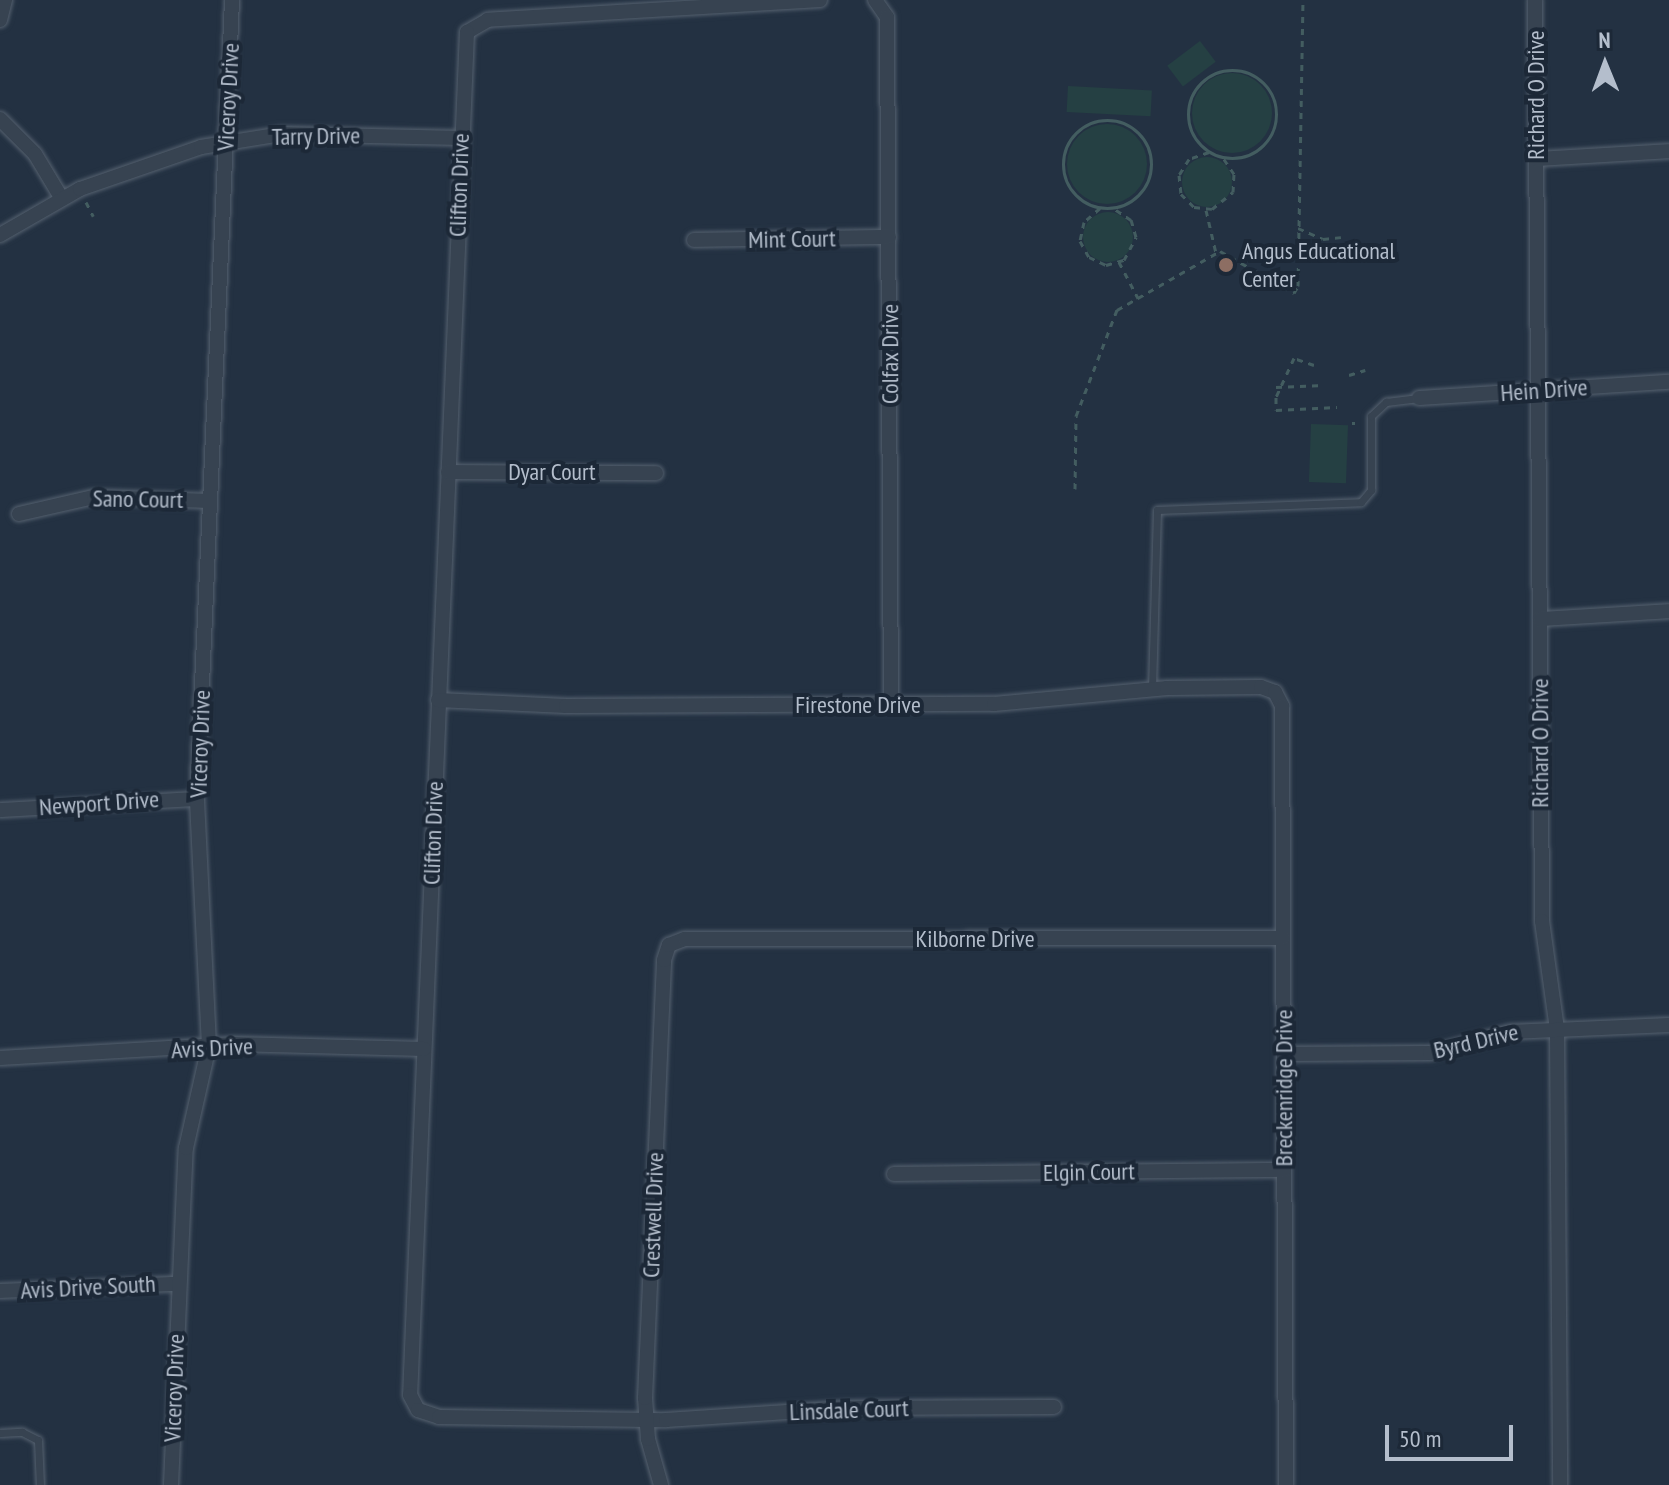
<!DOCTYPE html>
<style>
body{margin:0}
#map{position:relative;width:1669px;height:1485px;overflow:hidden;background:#233142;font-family:"PT Sans Narrow",sans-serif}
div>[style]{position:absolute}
.green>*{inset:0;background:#254043;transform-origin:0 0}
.round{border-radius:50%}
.path>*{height:3px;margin-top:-1.5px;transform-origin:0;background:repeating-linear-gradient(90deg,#435d60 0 6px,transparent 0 12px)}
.path>.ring{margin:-1.5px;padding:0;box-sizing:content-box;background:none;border:3px solid #435d60;border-radius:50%}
.roads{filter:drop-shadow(0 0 2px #55616f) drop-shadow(0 0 2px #55616f)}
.service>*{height:7px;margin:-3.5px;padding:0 3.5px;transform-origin:3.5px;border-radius:3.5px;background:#374351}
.minor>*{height:14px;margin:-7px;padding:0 7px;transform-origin:7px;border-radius:7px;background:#374351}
.dots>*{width:22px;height:22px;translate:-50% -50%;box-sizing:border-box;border:4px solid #1c2837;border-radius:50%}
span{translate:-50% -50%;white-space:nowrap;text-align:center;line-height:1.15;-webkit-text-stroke:8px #1c2837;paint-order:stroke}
.street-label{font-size:24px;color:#b4becc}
.poi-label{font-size:24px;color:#b4becc}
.left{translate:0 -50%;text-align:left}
.north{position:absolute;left:1565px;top:24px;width:80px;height:80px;-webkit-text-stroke:6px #1c2837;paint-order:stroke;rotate:359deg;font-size:22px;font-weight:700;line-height:32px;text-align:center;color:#b4becc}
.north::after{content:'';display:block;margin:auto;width:28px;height:36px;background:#b4becc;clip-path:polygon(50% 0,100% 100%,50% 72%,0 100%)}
.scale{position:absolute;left:1385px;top:1425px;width:128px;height:36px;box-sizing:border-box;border:4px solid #b4becc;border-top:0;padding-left:10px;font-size:24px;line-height:28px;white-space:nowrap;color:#b4becc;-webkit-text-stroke:6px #1c2837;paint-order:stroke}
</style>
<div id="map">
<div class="green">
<i style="left:1200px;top:41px;width:26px;height:41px;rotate:53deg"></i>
<i class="round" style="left:1192px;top:73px;width:80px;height:80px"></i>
<i style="left:1068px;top:86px;width:84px;height:26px;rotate:3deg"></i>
<i class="round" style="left:1067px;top:124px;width:80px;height:80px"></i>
<i class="round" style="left:1182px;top:157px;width:50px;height:50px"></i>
<i class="round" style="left:1083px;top:212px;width:50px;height:50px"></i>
<i style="left:1311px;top:424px;width:37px;height:58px;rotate:2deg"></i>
</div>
<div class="path">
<i class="ring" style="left:1188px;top:70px;width:85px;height:85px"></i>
<i class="ring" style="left:1063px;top:120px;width:85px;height:85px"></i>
<i style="left:1209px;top:152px;width:21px;rotate:161deg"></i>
<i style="left:1189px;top:159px;width:19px;rotate:122deg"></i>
<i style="left:1179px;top:175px;width:19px;rotate:84deg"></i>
<i style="left:1181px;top:194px;width:18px;rotate:45deg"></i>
<i style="left:1194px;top:207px;width:18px;rotate:6deg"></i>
<i style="left:1212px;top:209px;width:27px;rotate:-39deg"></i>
<i style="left:1233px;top:192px;width:18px;rotate:-87deg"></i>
<i style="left:1234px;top:174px;width:22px;rotate:-124deg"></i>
<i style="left:86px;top:202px;width:16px;rotate:63deg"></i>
<i style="left:1100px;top:208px;width:21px;rotate:139deg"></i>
<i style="left:1084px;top:222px;width:19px;rotate:102deg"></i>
<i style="left:1080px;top:241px;width:18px;rotate:61deg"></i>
<i style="left:1089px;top:257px;width:19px;rotate:25deg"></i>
<i style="left:1106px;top:265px;width:19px;rotate:-16deg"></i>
<i style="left:1124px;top:260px;width:26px;rotate:-62deg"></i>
<i style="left:1136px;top:237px;width:18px;rotate:-106deg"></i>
<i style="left:1131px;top:220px;width:22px;rotate:-146deg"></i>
<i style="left:1206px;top:210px;width:44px;rotate:76.9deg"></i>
<i style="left:1298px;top:228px;width:27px;rotate:24deg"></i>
<i style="left:1323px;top:239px;width:18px;rotate:-6deg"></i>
<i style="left:1119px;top:262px;width:41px;rotate:62.2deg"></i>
<i style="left:1314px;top:365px;width:21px;rotate:-161deg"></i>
<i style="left:1294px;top:358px;width:43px;rotate:114.8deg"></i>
<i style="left:1276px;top:397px;width:13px;rotate:90deg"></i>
<i style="left:1276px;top:410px;width:61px;rotate:-2.8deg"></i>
<i style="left:1349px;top:375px;width:17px;rotate:-17deg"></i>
<i style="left:1276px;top:387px;width:48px;rotate:-2.4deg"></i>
<i style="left:1352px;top:423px;width:3px"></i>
<i style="left:1075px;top:489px;width:73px;rotate:-89.2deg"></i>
<i style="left:1076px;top:416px;width:114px;rotate:-68.9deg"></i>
<i style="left:1117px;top:310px;width:119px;rotate:-29.8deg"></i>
<i style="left:1220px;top:251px;width:85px;rotate:29.6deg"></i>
<i style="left:1294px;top:293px;width:8px;rotate:-60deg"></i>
<i style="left:1298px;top:286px;width:286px;rotate:-89deg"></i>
</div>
<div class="roads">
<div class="service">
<i style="left:1152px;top:689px;width:179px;rotate:-88.4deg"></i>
<i style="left:1157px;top:510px;width:204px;rotate:-2.2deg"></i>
<i style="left:1361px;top:502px;width:16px;rotate:-50deg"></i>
<i style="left:1371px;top:490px;width:74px;rotate:-90deg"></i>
<i style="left:1371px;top:416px;width:21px;rotate:-43deg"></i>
<i style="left:1386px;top:402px;width:33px;rotate:-7deg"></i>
<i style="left:0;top:1433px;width:22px;rotate:-3deg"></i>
<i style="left:22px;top:1432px;width:18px;rotate:27deg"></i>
<i style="left:38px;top:1440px;width:45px;rotate:87.5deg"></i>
</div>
<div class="minor">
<i style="left:820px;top:0;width:333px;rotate:176.6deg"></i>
<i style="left:488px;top:20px;width:24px;rotate:150deg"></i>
<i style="left:467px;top:32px;width:1364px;rotate:92.39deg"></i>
<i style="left:410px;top:1395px;width:17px;rotate:62deg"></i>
<i style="left:418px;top:1410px;width:22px;rotate:18deg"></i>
<i style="left:439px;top:1417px;width:227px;rotate:0.8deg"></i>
<i style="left:666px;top:1420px;width:182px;rotate:-3.8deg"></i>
<i style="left:848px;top:1408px;width:206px;rotate:-0.3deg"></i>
<i style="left:875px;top:0;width:21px;rotate:55deg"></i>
<i style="left:887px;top:17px;width:688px;rotate:89.67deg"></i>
<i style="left:1535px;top:0;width:921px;rotate:89.56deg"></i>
<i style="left:1542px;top:921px;width:109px;rotate:82.1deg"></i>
<i style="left:1557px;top:1029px;width:456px;rotate:89.6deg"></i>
<i style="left:0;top:20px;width:21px;rotate:-76deg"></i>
<i style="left:0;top:119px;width:49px;rotate:45deg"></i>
<i style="left:35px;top:154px;width:52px;rotate:59deg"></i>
<i style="left:1536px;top:159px;width:133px;rotate:-3.4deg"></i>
<i style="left:0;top:235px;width:92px;rotate:-29.9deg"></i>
<i style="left:80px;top:189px;width:128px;rotate:-19.1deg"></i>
<i style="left:201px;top:147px;width:81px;rotate:-9.2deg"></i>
<i style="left:281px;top:134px;width:180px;rotate:1.3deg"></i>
<i style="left:694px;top:240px;width:195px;rotate:-0.9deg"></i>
<i style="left:1419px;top:398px;width:251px;rotate:-3.7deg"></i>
<i style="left:448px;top:472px;width:208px;rotate:0.3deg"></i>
<i style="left:19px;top:514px;width:77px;rotate:-12.8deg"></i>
<i style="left:94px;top:497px;width:116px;rotate:2deg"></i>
<i style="left:1540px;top:619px;width:129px;rotate:-3.5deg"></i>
<i style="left:438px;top:700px;width:128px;rotate:2.7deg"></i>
<i style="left:566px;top:706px;width:428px;rotate:-0.3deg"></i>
<i style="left:994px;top:704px;width:174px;rotate:-5.3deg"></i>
<i style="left:1167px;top:688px;width:94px;rotate:-0.6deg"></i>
<i style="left:1261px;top:687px;width:15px;rotate:20deg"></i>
<i style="left:1275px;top:692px;width:16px;rotate:63deg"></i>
<i style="left:1282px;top:706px;width:779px;rotate:89.71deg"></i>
<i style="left:0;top:810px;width:197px;rotate:-3.2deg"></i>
<i style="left:1284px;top:1054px;width:146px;rotate:-0.4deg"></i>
<i style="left:1430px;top:1053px;width:83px;rotate:-14.7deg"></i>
<i style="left:1510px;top:1032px;width:159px;rotate:-2.5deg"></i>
<i style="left:0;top:1058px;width:233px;rotate:-3.4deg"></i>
<i style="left:233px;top:1044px;width:191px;rotate:1.5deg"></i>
<i style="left:894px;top:1174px;width:390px;rotate:-0.6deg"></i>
<i style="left:0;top:1291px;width:177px;rotate:-2.3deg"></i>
<i style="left:171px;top:1485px;width:337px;rotate:-87.5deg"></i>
<i style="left:186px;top:1148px;width:105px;rotate:-77.3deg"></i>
<i style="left:209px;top:1046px;width:247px;rotate:-92.8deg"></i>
<i style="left:197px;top:799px;width:800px;rotate:-87.49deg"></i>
<i style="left:661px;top:1485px;width:48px;rotate:-105.8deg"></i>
<i style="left:648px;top:1439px;width:41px;rotate:-94.2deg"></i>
<i style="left:645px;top:1398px;width:438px;rotate:-87.5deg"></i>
<i style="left:664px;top:960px;width:16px;rotate:-72deg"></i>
<i style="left:669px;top:945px;width:17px;rotate:-21deg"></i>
<i style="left:685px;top:939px;width:598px;rotate:-0.1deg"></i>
</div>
</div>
<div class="dots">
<i style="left:1226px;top:265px;background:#8d6e63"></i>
</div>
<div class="street-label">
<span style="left:1536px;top:95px;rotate:-90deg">Richard O Drive</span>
<span style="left:228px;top:97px;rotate:-87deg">Viceroy Drive</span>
<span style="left:316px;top:136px;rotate:-1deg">Tarry Drive</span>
<span style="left:459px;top:185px;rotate:-88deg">Clifton Drive</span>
<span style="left:792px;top:239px;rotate:-1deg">Mint Court</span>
<span style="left:890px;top:354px;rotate:-90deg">Colfax Drive</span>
<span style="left:1544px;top:390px;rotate:-4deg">Hein Drive</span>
<span style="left:552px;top:472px">Dyar Court</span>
<span style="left:138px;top:499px;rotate:1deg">Sano Court</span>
<span style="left:858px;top:705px">Firestone Drive</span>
<span style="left:1540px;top:743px;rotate:-90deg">Richard O Drive</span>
<span style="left:200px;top:744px;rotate:-88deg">Viceroy Drive</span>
<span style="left:99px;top:803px;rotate:-4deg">Newport Drive</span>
<span style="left:433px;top:833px;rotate:-88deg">Clifton Drive</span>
<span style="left:975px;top:939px">Kilborne Drive</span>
<span style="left:1476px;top:1041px;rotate:-13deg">Byrd Drive</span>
<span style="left:212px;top:1048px;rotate:-3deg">Avis Drive</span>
<span style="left:1284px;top:1088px;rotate:-90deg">Breckenridge Drive</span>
<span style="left:1089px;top:1172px;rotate:-1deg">Elgin Court</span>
<span style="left:653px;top:1215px;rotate:-88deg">Crestwell Drive</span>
<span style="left:88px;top:1287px;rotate:-3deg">Avis Drive South</span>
<span style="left:174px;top:1388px;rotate:-88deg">Viceroy Drive</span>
<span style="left:849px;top:1410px;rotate:-2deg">Linsdale Court</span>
</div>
<div class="poi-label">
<span class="left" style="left:1242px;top:265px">Angus Educational<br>Center</span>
</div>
<div class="north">N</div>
<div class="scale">50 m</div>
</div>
